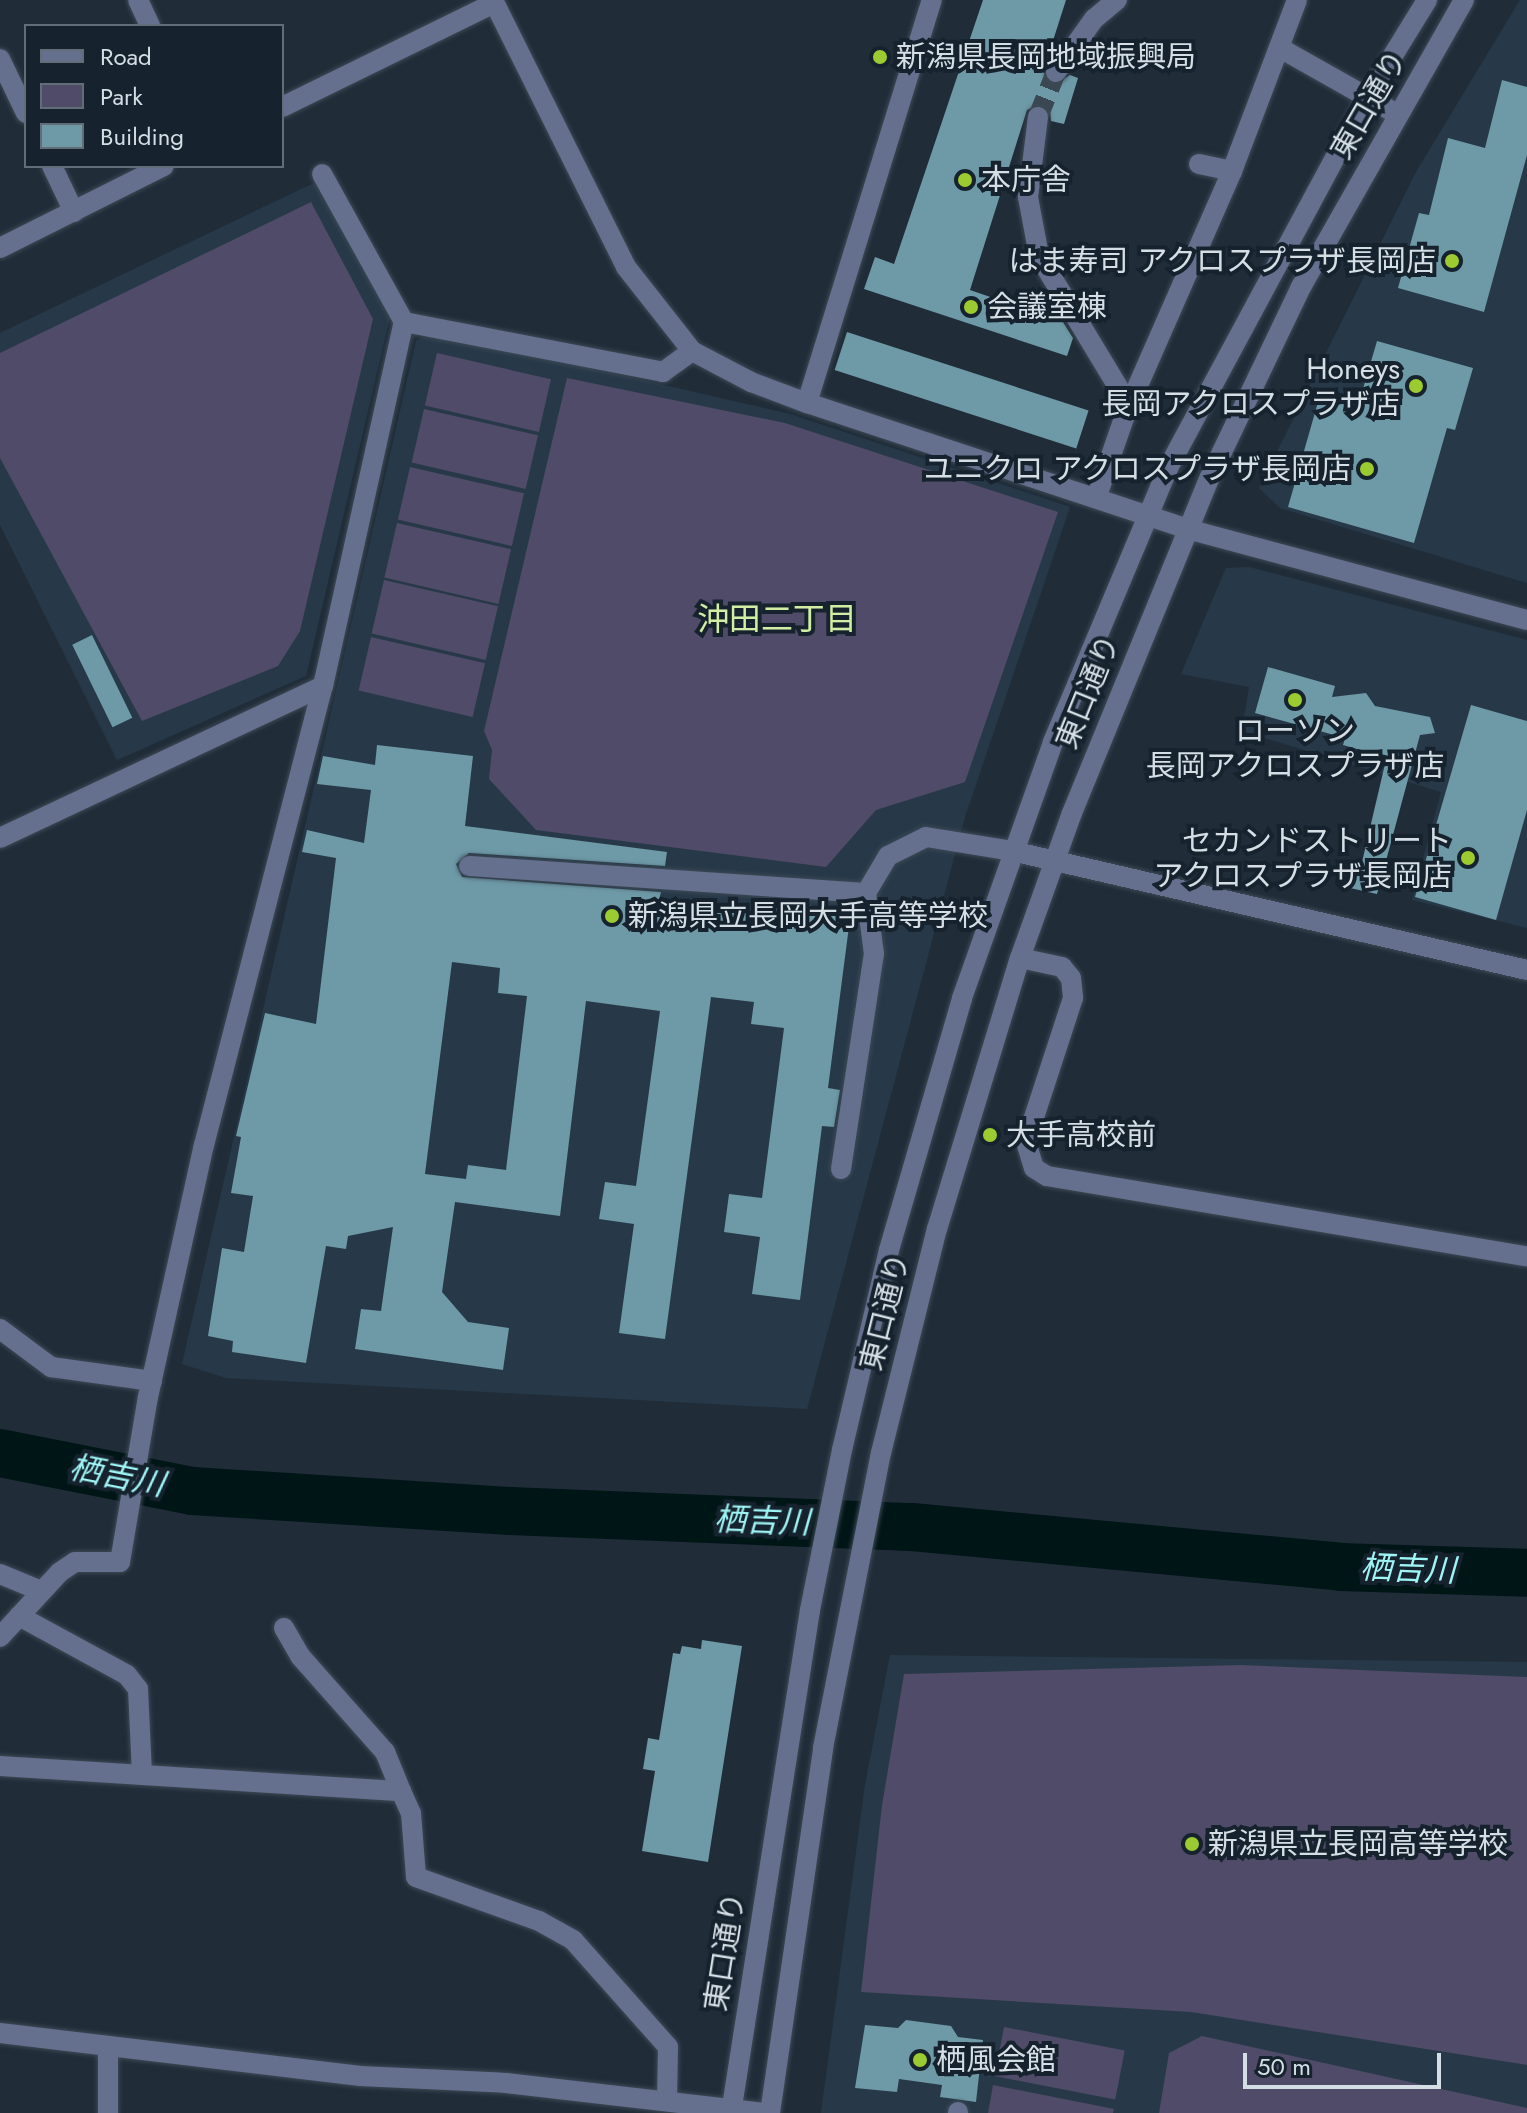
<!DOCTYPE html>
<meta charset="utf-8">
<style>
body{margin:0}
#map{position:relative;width:1527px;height:2113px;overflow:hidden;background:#202d39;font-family:Jost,"Noto Sans JP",sans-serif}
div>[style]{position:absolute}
.built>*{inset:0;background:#273949}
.green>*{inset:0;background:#504b68;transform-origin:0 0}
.river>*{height:48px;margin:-24px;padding:0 24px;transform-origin:24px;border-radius:24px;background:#001516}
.building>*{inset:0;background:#6e99a7;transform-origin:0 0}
.minor-tunnel>*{height:20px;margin-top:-10px;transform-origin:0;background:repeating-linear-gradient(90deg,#3b4853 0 20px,transparent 0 30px)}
.roads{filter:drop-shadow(0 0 2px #3d4955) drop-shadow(0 0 2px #3d4955)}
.minor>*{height:20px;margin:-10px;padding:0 10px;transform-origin:10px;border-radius:10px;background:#65708f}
.dots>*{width:22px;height:22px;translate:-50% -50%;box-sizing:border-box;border:4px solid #16232e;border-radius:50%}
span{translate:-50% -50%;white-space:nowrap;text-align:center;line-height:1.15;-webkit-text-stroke:8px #16232e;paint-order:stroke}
.poi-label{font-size:30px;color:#d5dee5}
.left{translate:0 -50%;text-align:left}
.right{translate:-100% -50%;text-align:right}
.street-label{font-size:30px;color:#d5dee5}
.neighbourhood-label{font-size:32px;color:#d1eea4}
.water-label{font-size:32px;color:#9ff4f5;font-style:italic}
.legend{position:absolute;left:24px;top:24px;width:260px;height:144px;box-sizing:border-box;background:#16232e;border:2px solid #626e77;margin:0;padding:10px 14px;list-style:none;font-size:24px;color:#d5dee5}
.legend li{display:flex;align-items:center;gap:16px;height:40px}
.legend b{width:40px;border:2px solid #626e77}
.scale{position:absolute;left:1243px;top:2053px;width:198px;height:36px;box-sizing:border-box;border:4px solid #d5dee5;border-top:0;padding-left:10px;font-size:24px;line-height:28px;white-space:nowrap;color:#d5dee5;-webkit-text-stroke:6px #16232e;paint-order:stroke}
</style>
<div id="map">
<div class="built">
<i style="clip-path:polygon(1520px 0,1527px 0,1527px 583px,1280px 508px,1259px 488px,1416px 172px)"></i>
<i style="clip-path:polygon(318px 181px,390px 317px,306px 676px,117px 760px,0 525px,0 333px)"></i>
<i style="clip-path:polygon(433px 332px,790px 414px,1070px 507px,965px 817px,807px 1409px,226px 1378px,182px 1364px,416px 341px)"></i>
<i style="clip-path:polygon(1249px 567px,1527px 640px,1527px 928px,1412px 900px,1441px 792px,1242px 731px,1249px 687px,1181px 674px,1226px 568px)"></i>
<i style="clip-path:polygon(890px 1655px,1527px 1662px,1527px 2113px,821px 2113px,865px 1785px)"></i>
</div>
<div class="green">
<i style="clip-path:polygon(311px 202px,373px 319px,300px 631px,278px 666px,142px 721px,0 458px,0 353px)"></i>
<i style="left:437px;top:353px;width:117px;height:54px;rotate:13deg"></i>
<i style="clip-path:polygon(567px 378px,785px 423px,1058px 512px,965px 782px,876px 810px,826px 867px,536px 830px,489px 779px,492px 750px,484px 731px)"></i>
<i style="left:424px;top:409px;width:117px;height:55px;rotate:13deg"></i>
<i style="left:410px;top:467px;width:117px;height:54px;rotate:13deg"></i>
<i style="left:397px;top:523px;width:117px;height:56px;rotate:13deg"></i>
<i style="left:384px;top:580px;width:117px;height:55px;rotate:13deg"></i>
<i style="left:371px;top:637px;width:117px;height:55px;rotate:13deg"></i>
<i style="clip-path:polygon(1241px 1665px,1527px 1677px,1527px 2065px,1191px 2012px,861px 1992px,882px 1805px,904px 1674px)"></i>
<i style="left:1004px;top:2027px;width:123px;height:50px;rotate:11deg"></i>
<i style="clip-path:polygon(1202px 2036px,1527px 2108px,1527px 2113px,1159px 2113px,1169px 2053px)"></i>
<i style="clip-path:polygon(993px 2085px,1114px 2109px,1113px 2113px,988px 2113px)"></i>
</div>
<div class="river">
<i style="left:0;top:1453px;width:196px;rotate:11.2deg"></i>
<i style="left:192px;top:1491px;width:319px;rotate:3.6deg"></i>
<i style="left:510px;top:1511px;width:402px;rotate:2.3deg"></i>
<i style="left:912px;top:1527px;width:430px;rotate:5.3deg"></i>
<i style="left:1340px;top:1567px;width:187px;rotate:1.8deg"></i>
</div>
<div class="building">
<i style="clip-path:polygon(983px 0,1066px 0,1043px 72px,1054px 85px,1070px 75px,1078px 78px,1064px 124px,1051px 121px,1050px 111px,1040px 104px,1027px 110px,970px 290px,1063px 322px,1073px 338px,1067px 356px,864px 289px,875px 257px,894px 264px)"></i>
<i style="clip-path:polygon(1502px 80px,1527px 87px,1527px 155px,1484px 312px,1398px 288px,1419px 213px,1429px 215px,1448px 138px,1485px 148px)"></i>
<i style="left:847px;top:332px;width:254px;height:40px;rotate:18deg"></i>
<i style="clip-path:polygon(1377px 341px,1473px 368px,1455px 430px,1447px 428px,1414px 543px,1288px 507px,1320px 395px,1358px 406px)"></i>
<i style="left:92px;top:635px;width:92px;height:22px;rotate:64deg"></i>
<i style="clip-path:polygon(1268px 667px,1335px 686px,1332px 697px,1366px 693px,1375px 706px,1430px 717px,1435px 733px,1420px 735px,1377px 894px,1350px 888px,1356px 860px,1362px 862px,1385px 764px,1369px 760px,1371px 753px,1343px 745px,1345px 738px,1255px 713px)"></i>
<i style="clip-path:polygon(1471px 705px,1527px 721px,1527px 810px,1496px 920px,1415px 897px)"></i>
<i style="clip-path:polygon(evenodd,377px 745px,473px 756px,465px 826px,667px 852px,665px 866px,469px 853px,456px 864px,462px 877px,661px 892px,659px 900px,757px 913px,759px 899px,851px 911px,828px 1088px,840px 1090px,834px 1127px,822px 1126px,800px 1300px,752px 1294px,760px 1237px,724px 1232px,729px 1194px,762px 1198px,784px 1028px,751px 1024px,754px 1002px,711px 997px,665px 1339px,619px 1333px,634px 1224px,599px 1219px,605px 1182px,636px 1186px,660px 1011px,586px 1001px,560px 1216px,455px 1202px,442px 1292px,468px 1322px,509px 1328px,503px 1370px,355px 1349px,361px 1309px,381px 1311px,393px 1227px,348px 1236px,346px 1249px,326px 1246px,306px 1363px,232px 1352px,233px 1341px,208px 1336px,222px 1248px,244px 1252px,253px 1196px,231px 1193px,241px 1137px,236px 1136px,265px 1013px,316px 1024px,336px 858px,302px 852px,307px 830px,364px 843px,371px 790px,317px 784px,323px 756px,375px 765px,377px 745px,452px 962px,500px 968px,498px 993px,527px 996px,506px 1170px,468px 1165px,466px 1179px,425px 1174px,452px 962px)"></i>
<i style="clip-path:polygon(702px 1640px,742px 1646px,708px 1862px,642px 1851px,655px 1771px,643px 1769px,648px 1738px,659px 1740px,673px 1653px,680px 1654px,682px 1646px,701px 1649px)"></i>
<i style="clip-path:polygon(906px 2020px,951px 2026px,958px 2037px,983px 2040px,976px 2102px,940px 2097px,942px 2085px,899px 2079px,897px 2092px,855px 2088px,865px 2025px,898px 2028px)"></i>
</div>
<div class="minor-tunnel">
<i style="left:1038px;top:117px;width:48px;rotate:-68.2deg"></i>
</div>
<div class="roads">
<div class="minor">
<i style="left:138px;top:0;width:29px;rotate:65deg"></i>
<i style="left:493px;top:0;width:298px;rotate:63.5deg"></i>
<i style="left:626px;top:267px;width:107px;rotate:51.8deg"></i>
<i style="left:692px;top:351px;width:67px;rotate:27.7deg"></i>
<i style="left:751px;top:382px;width:60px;rotate:20.6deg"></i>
<i style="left:807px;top:403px;width:400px;rotate:18.3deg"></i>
<i style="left:1187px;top:529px;width:352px;rotate:15deg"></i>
<i style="left:1280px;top:48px;width:134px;rotate:29.4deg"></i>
<i style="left:0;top:59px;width:60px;rotate:64.3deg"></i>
<i style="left:1056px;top:72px;width:65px;rotate:-54.4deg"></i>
<i style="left:1094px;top:19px;width:30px;rotate:-40deg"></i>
<i style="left:282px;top:107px;width:236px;rotate:-26.1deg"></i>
<i style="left:1038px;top:117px;width:81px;rotate:97.1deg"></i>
<i style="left:1028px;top:197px;width:60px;rotate:79.4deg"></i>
<i style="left:1039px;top:256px;width:159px;rotate:58.9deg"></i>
<i style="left:1121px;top:392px;width:23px;rotate:80deg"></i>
<i style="left:1199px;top:164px;width:34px;rotate:12deg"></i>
<i style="left:52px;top:166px;width:51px;rotate:64.4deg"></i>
<i style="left:0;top:248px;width:183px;rotate:-26.6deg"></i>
<i style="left:404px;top:322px;width:264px;rotate:10.9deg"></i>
<i style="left:663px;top:372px;width:36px;rotate:-36deg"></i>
<i style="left:807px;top:403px;width:422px;rotate:-72.8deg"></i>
<i style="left:1097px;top:496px;width:86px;rotate:-70.9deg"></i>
<i style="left:1125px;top:415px;width:266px;rotate:-66.3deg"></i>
<i style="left:1232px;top:171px;width:183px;rotate:-69.2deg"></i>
<i style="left:0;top:838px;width:357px;rotate:-25.2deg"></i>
<i style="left:469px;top:866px;width:398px;rotate:3.9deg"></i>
<i style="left:1020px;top:958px;width:43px;rotate:12.1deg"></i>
<i style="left:1062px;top:967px;width:14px;rotate:51deg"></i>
<i style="left:1071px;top:978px;width:20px;rotate:84deg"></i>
<i style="left:1073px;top:998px;width:151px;rotate:108.1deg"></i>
<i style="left:1026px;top:1142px;width:27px;rotate:73deg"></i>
<i style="left:1034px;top:1168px;width:15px;rotate:32deg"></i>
<i style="left:1047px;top:1176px;width:487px;rotate:9.5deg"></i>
<i style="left:841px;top:1169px;width:218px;rotate:-81.3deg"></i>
<i style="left:874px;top:954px;width:62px;rotate:-97.5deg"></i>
<i style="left:866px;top:893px;width:43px;rotate:-59.3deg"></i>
<i style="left:888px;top:856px;width:42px;rotate:-26.6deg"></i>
<i style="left:926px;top:837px;width:87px;rotate:9.2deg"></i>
<i style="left:1012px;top:851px;width:529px;rotate:13.01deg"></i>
<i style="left:0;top:1329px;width:64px;rotate:36.7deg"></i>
<i style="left:51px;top:1367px;width:102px;rotate:7.9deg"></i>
<i style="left:0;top:1574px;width:44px;rotate:22.5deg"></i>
<i style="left:19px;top:1616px;width:123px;rotate:28.6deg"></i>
<i style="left:127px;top:1675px;width:18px;rotate:52deg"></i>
<i style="left:138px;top:1689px;width:86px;rotate:87.3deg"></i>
<i style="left:284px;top:1628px;width:32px;rotate:60deg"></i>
<i style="left:300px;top:1656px;width:128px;rotate:48.5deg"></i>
<i style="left:385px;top:1752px;width:42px;rotate:67.7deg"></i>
<i style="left:0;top:1637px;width:88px;rotate:-47.3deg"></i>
<i style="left:60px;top:1572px;width:18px;rotate:-34deg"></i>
<i style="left:75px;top:1562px;width:45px"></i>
<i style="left:120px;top:1562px;width:167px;rotate:-80.4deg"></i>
<i style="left:148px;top:1397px;width:258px;rotate:-77.5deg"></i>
<i style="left:204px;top:1145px;width:474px;rotate:-75.5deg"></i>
<i style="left:323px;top:686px;width:373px;rotate:-77.5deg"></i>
<i style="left:404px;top:322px;width:169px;rotate:-119deg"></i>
<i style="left:0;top:1766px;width:402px;rotate:3.6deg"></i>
<i style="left:401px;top:1791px;width:24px;rotate:66deg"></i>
<i style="left:411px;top:1813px;width:64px;rotate:85.5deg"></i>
<i style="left:416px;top:1877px;width:131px;rotate:19.7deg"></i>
<i style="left:539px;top:1921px;width:39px;rotate:29deg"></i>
<i style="left:573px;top:1940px;width:143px;rotate:48.4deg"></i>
<i style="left:668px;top:2047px;width:52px;rotate:91.1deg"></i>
<i style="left:0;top:2033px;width:363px;rotate:6.8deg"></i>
<i style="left:360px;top:2076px;width:146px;rotate:2.7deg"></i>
<i style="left:506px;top:2083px;width:260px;rotate:6.6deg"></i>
<i style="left:108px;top:2046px;width:67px;rotate:90deg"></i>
<i style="left:731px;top:2113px;width:509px;rotate:-81.07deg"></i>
<i style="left:810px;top:1610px;width:163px;rotate:-78.7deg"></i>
<i style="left:842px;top:1450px;width:205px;rotate:-76.8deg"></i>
<i style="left:889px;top:1250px;width:262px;rotate:-73.8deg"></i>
<i style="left:962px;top:998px;width:272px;rotate:-70.4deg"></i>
<i style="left:1053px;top:742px;width:297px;rotate:-67.2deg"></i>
<i style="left:1168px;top:468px;width:422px;rotate:-61.7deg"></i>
<i style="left:1368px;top:96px;width:113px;rotate:-58.4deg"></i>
<i style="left:770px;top:2113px;width:369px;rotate:-81.7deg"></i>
<i style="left:823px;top:1748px;width:301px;rotate:-78.9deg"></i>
<i style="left:881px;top:1453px;width:231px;rotate:-76deg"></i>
<i style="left:937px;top:1229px;width:283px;rotate:-73deg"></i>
<i style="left:1020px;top:958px;width:154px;rotate:-70.3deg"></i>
<i style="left:1072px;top:813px;width:363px;rotate:-67.7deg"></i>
<i style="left:1210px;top:477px;width:211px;rotate:-64.4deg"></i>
<i style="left:1301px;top:287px;width:330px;rotate:-60.4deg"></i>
<i style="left:958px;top:2113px;width:1px;rotate:-90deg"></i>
</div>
</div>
<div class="dots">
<i style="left:880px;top:57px;background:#9cca31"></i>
<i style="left:965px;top:180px;background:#9cca31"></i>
<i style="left:1452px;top:261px;background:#9cca31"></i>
<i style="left:971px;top:307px;background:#9cca31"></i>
<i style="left:1416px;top:386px;background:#9cca31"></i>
<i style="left:1367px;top:469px;background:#9cca31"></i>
<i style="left:1295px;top:700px;background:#9cca31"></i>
<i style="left:1468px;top:858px;background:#9cca31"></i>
<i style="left:612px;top:916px;background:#9cca31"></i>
<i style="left:990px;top:1135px;background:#9cca31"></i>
<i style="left:1192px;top:1844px;background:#9cca31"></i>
<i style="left:920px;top:2060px;background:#9cca31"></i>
</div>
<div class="poi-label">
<span class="left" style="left:896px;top:57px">新潟県長岡地域振興局</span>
<span class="left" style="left:981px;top:180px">本庁舎</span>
<span class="right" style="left:1436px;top:261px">はま寿司 アクロスプラザ長岡店</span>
<span class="left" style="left:987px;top:307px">会議室棟</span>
<span class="right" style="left:1400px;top:386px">Honeys<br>長岡アクロスプラザ店</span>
<span class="right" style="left:1351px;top:469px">ユニクロ アクロスプラザ長岡店</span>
<span style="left:1295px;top:748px">ローソン<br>長岡アクロスプラザ店</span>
<span class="right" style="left:1452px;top:858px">セカンドストリート<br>アクロスプラザ長岡店</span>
<span class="left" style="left:628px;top:916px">新潟県立長岡大手高等学校</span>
<span class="left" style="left:1006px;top:1135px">大手高校前</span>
<span class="left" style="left:1208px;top:1844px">新潟県立長岡高等学校</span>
<span class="left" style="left:936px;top:2060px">栖風会館</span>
</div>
<div class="street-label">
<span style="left:1369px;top:105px;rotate:-60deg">東口通り</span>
<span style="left:1088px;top:692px;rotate:-68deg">東口通り</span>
<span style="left:885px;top:1312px;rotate:-76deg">東口通り</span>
<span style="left:725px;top:1952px;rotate:-81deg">東口通り</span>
</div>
<div class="neighbourhood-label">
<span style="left:777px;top:619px">沖田二丁目</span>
</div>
<div class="water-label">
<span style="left:117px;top:1476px;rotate:11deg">栖吉川</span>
<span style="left:762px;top:1521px;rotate:2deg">栖吉川</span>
<span style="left:1408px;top:1569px;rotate:2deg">栖吉川</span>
</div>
<ul class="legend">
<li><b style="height:10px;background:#65708f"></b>Road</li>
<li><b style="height:22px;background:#504b68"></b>Park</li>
<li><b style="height:22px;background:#6e99a7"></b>Building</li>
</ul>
<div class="scale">50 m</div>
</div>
